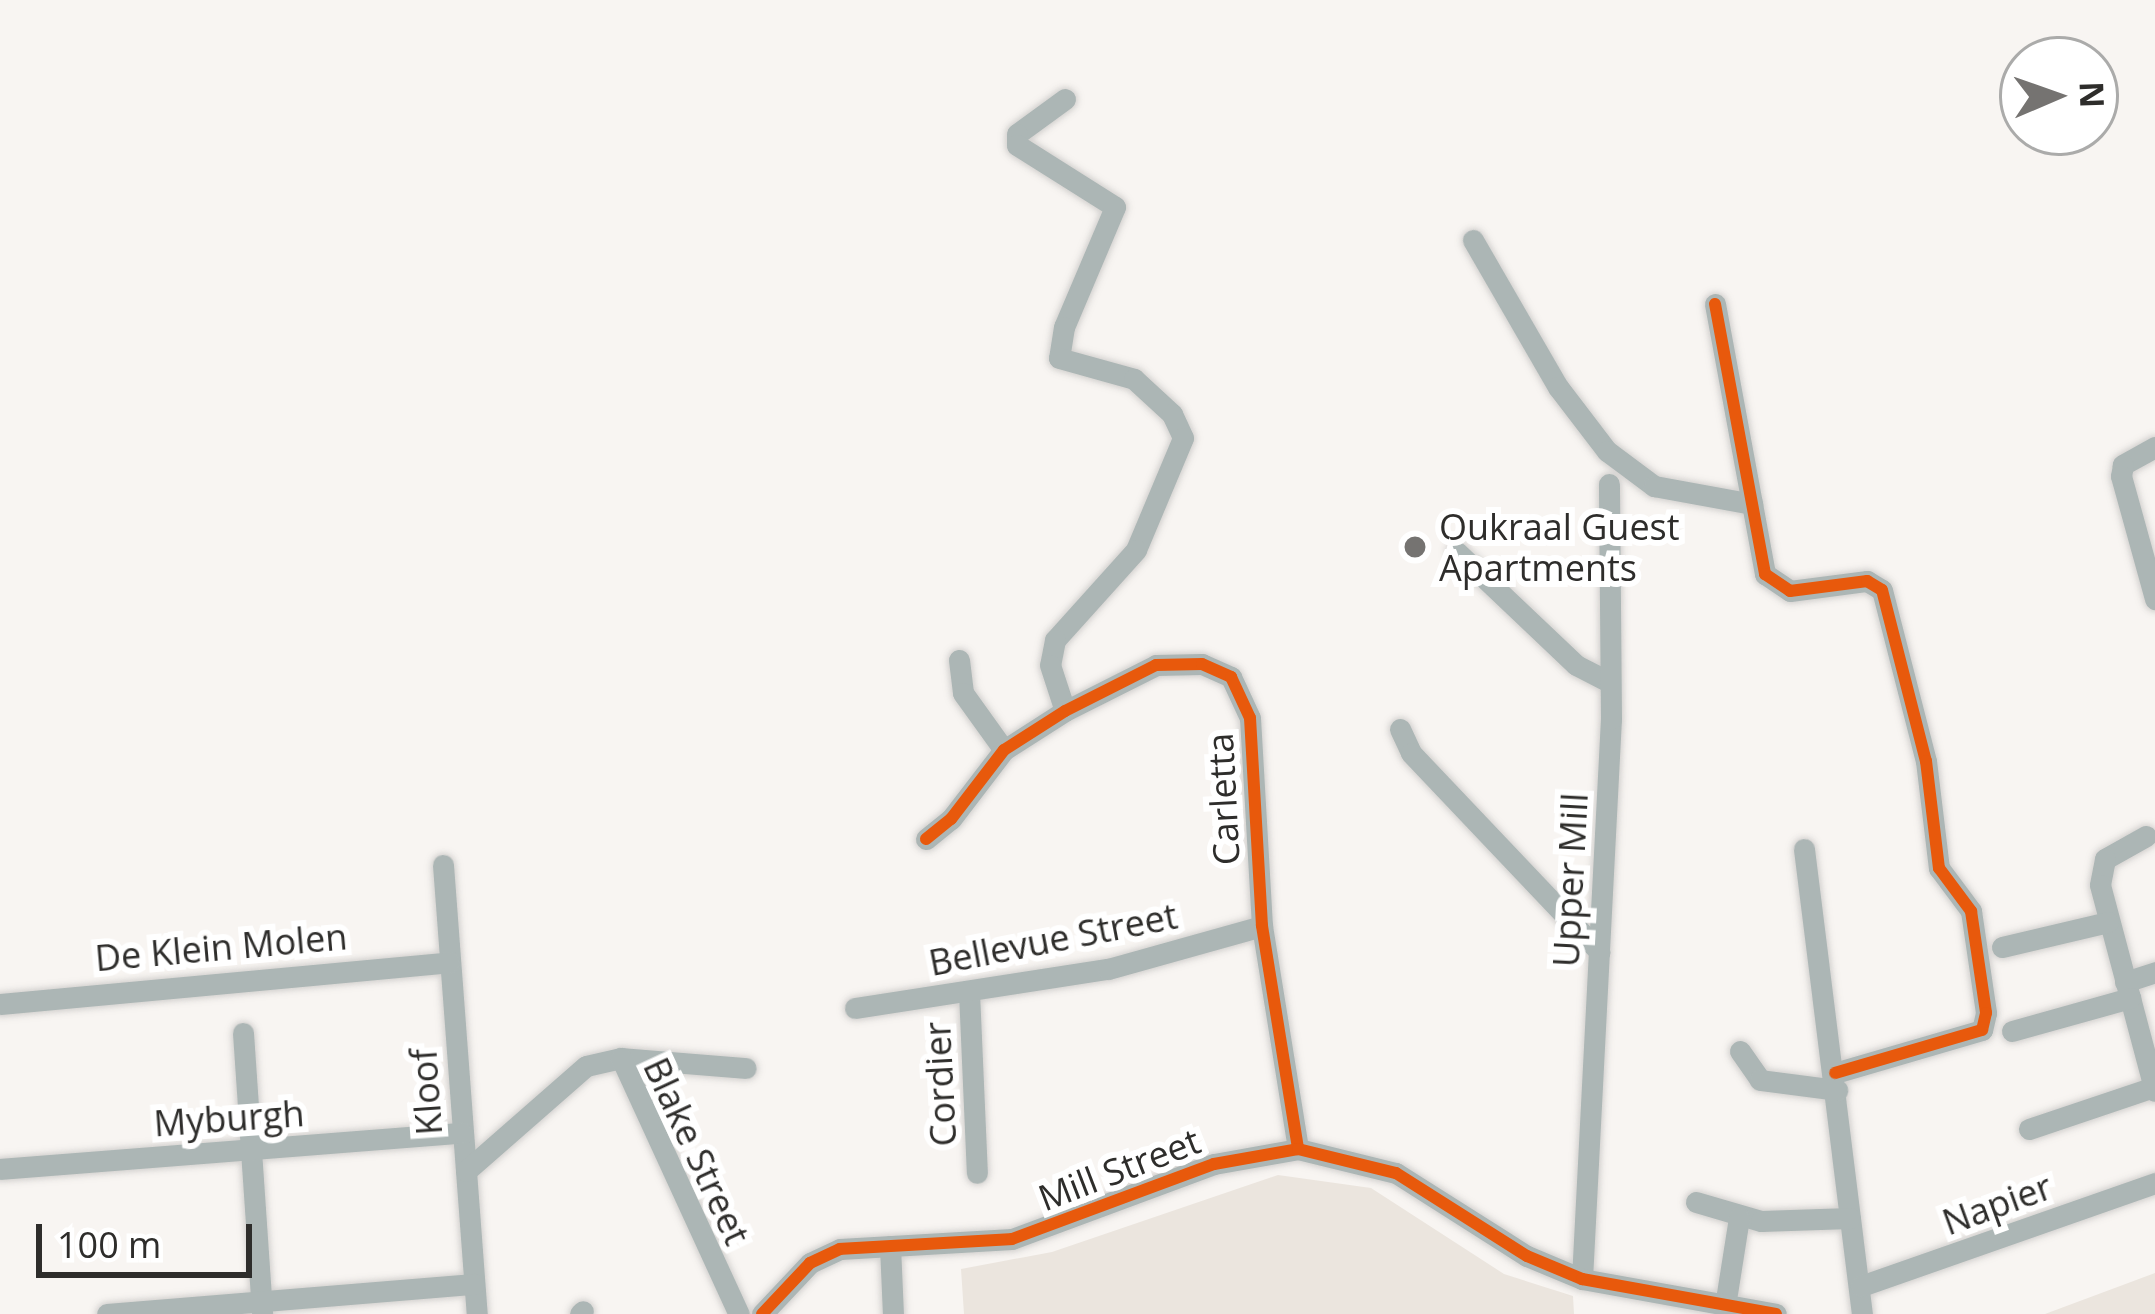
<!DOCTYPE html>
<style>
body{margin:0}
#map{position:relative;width:2155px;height:1314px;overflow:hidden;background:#f8f5f2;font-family:"Open Sans",sans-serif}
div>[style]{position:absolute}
.built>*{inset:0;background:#ebe5de}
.roads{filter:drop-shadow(0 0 3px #d3d1cf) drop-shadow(0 0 3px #d3d1cf)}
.minor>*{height:21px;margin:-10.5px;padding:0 10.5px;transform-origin:10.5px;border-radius:10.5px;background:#acb6b5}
.cycleway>*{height:12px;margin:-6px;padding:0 6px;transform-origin:6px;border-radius:6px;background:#e8590c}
.dots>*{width:33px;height:33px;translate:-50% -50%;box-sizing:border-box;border:6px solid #fff;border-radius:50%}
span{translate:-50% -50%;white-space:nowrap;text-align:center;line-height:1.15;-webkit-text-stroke:12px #fff;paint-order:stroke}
.poi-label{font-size:36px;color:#2e2d2b}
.left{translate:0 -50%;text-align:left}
.street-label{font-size:36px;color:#2e2d2b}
.north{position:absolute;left:1999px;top:36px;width:120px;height:120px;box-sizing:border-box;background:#fff;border:3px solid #ababaa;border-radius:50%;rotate:88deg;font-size:33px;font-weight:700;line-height:48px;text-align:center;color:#2e2d2b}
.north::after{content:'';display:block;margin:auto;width:42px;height:54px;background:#757371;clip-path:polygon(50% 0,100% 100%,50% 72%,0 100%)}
.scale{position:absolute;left:36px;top:1224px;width:216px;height:54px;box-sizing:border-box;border:6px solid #2e2d2b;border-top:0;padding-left:15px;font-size:36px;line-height:42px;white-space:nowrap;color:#2e2d2b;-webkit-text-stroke:9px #fff;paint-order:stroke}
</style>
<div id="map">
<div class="built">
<i style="clip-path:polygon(1278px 1175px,1371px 1188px,1504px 1274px,1573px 1296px,1574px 1314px,964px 1314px,961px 1269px,1052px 1252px)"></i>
<i style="clip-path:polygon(2155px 1273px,2155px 1314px,2045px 1314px)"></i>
</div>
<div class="roads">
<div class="minor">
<i style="left:1065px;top:99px;width:59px;rotate:143.9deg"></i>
<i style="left:1017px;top:134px;width:11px;rotate:90deg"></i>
<i style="left:1017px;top:145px;width:116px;rotate:32.3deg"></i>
<i style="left:1115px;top:207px;width:130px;rotate:113deg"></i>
<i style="left:1064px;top:327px;width:31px;rotate:99deg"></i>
<i style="left:1059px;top:358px;width:78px;rotate:15.6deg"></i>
<i style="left:1134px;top:379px;width:52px;rotate:42.6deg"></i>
<i style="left:1172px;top:414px;width:26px;rotate:65deg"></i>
<i style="left:1183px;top:438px;width:121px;rotate:112.8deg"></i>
<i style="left:1136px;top:550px;width:121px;rotate:132deg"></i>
<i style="left:1055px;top:640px;width:25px;rotate:101deg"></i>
<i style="left:1050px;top:665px;width:48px;rotate:71.9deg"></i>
<i style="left:1473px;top:240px;width:170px;rotate:60deg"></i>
<i style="left:1558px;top:387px;width:81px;rotate:52.6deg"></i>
<i style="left:1607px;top:451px;width:59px;rotate:36.7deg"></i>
<i style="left:1654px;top:486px;width:100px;rotate:10.4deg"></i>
<i style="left:1715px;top:304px;width:275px;rotate:79.5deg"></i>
<i style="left:1765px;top:574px;width:30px;rotate:34deg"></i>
<i style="left:1790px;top:591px;width:78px;rotate:-7.4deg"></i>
<i style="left:1867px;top:581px;width:17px;rotate:31deg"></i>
<i style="left:1882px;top:590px;width:177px;rotate:75.6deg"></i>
<i style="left:1926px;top:761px;width:108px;rotate:83.1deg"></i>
<i style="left:1939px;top:868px;width:54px;rotate:53.3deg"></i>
<i style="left:1971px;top:911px;width:103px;rotate:81.6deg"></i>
<i style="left:1986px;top:1013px;width:17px;rotate:103deg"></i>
<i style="left:1982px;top:1030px;width:153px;rotate:163.7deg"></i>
<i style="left:2155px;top:447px;width:37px;rotate:151deg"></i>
<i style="left:2123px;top:465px;width:11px;rotate:100deg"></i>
<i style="left:2121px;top:476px;width:128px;rotate:74.5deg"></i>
<i style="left:1457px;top:552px;width:164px;rotate:43.5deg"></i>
<i style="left:1576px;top:665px;width:37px;rotate:27deg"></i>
<i style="left:959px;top:660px;width:33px;rotate:83deg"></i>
<i style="left:963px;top:693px;width:70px;rotate:54.3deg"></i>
<i style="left:1400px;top:729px;width:26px;rotate:65deg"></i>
<i style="left:1411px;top:753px;width:274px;rotate:46.5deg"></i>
<i style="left:2146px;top:836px;width:47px;rotate:150.7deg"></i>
<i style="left:2105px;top:859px;width:26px;rotate:101deg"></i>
<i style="left:2100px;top:885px;width:213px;rotate:75.1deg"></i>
<i style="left:926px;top:839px;width:32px;rotate:-39deg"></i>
<i style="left:951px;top:819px;width:87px;rotate:-52.5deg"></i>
<i style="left:1004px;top:750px;width:72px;rotate:-32.6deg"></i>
<i style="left:1065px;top:711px;width:102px;rotate:-26.8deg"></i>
<i style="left:1156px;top:665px;width:46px;rotate:-1.2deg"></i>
<i style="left:1202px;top:664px;width:32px;rotate:24deg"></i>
<i style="left:1231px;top:677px;width:45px;rotate:65.1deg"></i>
<i style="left:1250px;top:718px;width:208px;rotate:86.7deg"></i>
<i style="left:1262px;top:926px;width:226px;rotate:80.8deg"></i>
<i style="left:1804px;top:849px;width:469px;rotate:82.9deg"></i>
<i style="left:443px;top:865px;width:450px;rotate:85.7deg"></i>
<i style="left:2002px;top:947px;width:109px;rotate:-13.3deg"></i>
<i style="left:2125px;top:982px;width:32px;rotate:-18deg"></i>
<i style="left:969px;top:992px;width:181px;rotate:87.5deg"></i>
<i style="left:0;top:1004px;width:451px;rotate:-5.3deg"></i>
<i style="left:855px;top:1008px;width:256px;rotate:-8.8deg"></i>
<i style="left:1108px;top:969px;width:160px;rotate:-15.6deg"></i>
<i style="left:2012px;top:1031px;width:123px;rotate:-15.6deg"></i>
<i style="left:243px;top:1033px;width:281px;rotate:86.1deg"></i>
<i style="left:1740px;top:1051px;width:35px;rotate:55deg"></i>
<i style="left:1760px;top:1080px;width:78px;rotate:7.4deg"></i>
<i style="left:621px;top:1058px;width:125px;rotate:4.6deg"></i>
<i style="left:2029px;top:1129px;width:132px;rotate:-18.6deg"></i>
<i style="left:0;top:1169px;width:463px;rotate:-4.5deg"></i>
<i style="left:466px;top:1171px;width:159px;rotate:-41.2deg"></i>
<i style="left:586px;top:1066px;width:36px;rotate:-13deg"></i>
<i style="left:621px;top:1058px;width:282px;rotate:65.3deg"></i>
<i style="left:1696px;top:1202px;width:68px;rotate:16.3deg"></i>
<i style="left:1761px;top:1221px;width:89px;rotate:-1.9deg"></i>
<i style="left:890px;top:1246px;width:68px;rotate:87.5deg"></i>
<i style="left:1582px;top:1279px;width:561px;rotate:-87.04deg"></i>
<i style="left:1611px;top:719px;width:235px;rotate:-90.5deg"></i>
<i style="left:1861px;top:1286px;width:312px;rotate:-19.3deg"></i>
<i style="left:1725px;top:1306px;width:89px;rotate:-81deg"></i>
<i style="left:107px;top:1314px;width:368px;rotate:-4.7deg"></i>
<i style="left:580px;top:1314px;width:4px;rotate:-45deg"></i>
<i style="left:762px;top:1314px;width:70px;rotate:-46.7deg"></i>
<i style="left:810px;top:1263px;width:33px;rotate:-25deg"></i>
<i style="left:840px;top:1249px;width:172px;rotate:-3.3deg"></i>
<i style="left:1012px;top:1239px;width:215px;rotate:-20.4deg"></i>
<i style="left:1214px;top:1164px;width:85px;rotate:-10.1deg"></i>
<i style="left:1298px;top:1149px;width:101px;rotate:13.8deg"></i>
<i style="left:1396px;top:1173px;width:155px;rotate:32.4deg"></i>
<i style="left:1527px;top:1256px;width:60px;rotate:22.7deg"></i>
<i style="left:1582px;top:1279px;width:197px;rotate:10.2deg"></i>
</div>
</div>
<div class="cycleway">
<i style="left:1715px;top:304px;width:275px;rotate:79.5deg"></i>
<i style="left:1765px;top:574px;width:30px;rotate:34deg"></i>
<i style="left:1790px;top:591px;width:78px;rotate:-7.4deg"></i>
<i style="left:1867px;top:581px;width:17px;rotate:31deg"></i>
<i style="left:1882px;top:590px;width:177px;rotate:75.6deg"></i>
<i style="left:1926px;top:761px;width:108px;rotate:83.1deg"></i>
<i style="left:1939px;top:868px;width:54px;rotate:53.3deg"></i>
<i style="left:1971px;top:911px;width:103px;rotate:81.6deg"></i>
<i style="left:1986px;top:1013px;width:17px;rotate:103deg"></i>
<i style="left:1982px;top:1030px;width:153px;rotate:163.7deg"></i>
<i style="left:926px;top:839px;width:32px;rotate:-39deg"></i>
<i style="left:951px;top:819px;width:87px;rotate:-52.5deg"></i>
<i style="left:1004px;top:750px;width:72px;rotate:-32.6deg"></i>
<i style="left:1065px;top:711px;width:102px;rotate:-26.8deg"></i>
<i style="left:1156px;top:665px;width:46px;rotate:-1.2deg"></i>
<i style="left:1202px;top:664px;width:32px;rotate:24deg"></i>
<i style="left:1231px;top:677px;width:45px;rotate:65.1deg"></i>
<i style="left:1250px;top:718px;width:208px;rotate:86.7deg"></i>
<i style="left:1262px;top:926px;width:226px;rotate:80.8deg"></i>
<i style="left:762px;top:1314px;width:70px;rotate:-46.7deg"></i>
<i style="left:810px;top:1263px;width:33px;rotate:-25deg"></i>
<i style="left:840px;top:1249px;width:172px;rotate:-3.3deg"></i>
<i style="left:1012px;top:1239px;width:215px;rotate:-20.4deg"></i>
<i style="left:1214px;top:1164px;width:85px;rotate:-10.1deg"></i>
<i style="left:1298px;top:1149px;width:101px;rotate:13.8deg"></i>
<i style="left:1396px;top:1173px;width:155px;rotate:32.4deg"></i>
<i style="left:1527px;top:1256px;width:60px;rotate:22.7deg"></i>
<i style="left:1582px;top:1279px;width:197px;rotate:10.2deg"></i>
</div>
<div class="dots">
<i style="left:1415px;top:547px;background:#757371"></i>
</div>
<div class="poi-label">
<span class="left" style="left:1439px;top:547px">Oukraal Guest<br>Apartments</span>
</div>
<div class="street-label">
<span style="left:1223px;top:799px;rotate:-93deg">Carletta</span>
<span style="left:1570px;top:880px;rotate:-87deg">Upper Mill</span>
<span style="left:1053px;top:939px;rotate:-11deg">Bellevue Street</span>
<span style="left:221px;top:947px;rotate:-5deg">De Klein Molen</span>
<span style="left:940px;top:1084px;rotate:-93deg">Cordier</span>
<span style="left:426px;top:1092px;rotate:-94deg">Kloof</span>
<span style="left:229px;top:1118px;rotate:-4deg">Myburgh</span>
<span style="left:697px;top:1151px;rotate:65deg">Blake Street</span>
<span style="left:1119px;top:1169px;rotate:-21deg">Mill Street</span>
<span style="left:1997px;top:1204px;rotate:-20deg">Napier</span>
</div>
<div class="north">N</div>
<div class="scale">100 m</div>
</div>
